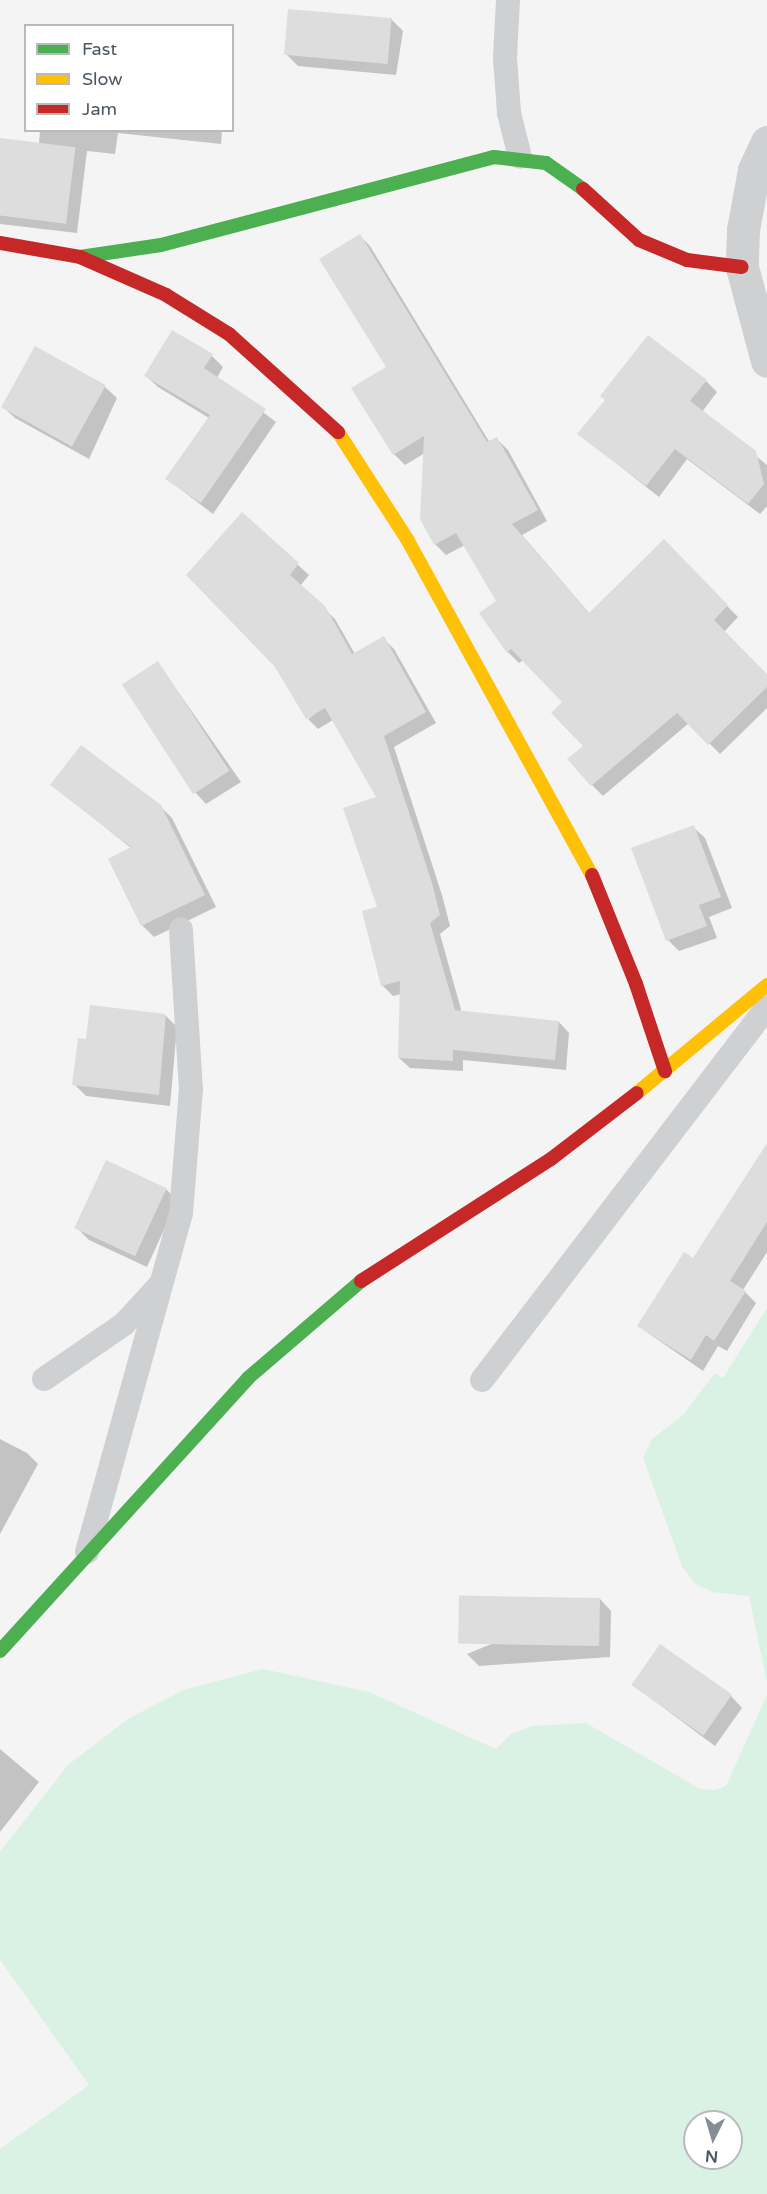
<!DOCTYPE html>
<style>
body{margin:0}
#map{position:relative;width:767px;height:2194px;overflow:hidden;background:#f4f4f4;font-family:"Varela Round",sans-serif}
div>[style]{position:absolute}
.green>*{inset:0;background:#d9f2e3}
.shadow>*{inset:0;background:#0003}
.building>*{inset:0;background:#ddddde;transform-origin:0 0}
.lane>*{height:24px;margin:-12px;padding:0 12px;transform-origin:12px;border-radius:12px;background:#ced0d2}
.street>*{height:33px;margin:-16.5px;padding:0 16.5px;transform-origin:16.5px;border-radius:16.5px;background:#ced0d2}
.fast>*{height:14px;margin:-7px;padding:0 7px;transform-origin:7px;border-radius:7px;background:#4caf50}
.slow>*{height:14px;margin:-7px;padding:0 7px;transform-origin:7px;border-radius:7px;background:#ffc107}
.jam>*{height:14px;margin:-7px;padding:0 7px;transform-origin:7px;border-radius:7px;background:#c62828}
span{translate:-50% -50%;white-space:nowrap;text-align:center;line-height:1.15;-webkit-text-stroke:4.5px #fff;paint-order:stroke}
.legend{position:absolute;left:24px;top:24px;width:210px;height:108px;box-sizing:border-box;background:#fff;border:2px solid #b7bbc0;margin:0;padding:8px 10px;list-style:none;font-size:18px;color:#4a5661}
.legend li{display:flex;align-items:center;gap:12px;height:30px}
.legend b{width:30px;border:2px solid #b7bbc0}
.north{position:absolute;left:683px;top:2110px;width:60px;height:60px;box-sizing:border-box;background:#fff;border:2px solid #b7bbc0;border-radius:50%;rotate:185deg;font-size:16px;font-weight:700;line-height:24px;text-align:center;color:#4a5661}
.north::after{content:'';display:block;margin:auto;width:21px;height:27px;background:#868d94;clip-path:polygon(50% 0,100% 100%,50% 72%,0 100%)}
</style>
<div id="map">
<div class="green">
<i style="clip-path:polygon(767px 1308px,767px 1682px,749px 1596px,712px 1592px,694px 1583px,682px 1566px,643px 1458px,652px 1439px,682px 1416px,715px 1373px,723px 1378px)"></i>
<i style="clip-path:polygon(evenodd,263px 1669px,369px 1692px,496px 1749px,511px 1734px,532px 1726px,586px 1723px,700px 1789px,715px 1790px,726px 1786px,767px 1695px,767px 2194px,0 2194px,0 2149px,89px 2085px,0 1960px,0 1852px,68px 1765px,128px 1719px,183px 1690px,263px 1669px,695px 2122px,731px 2122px,731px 2158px,695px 2158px,695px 2122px)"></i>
</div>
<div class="shadow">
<i style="clip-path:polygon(391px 19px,403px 31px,396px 75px,298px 66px,287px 55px)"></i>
<i style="clip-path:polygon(40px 130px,222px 130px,221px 144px,118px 133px,115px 154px,87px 151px,77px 233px,0 224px,0 140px,39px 144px)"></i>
<i style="clip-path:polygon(359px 235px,370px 246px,490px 443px,497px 439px,508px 450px,547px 521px,522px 535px,590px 614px,664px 542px,738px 617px,724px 632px,767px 676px,767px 708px,720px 754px,689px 723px,603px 796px,592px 785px,585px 746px,564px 702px,523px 660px,519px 663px,508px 652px,498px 602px,465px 545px,446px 555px,435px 544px,425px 453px,405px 465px,394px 454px,388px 367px)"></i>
<i style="clip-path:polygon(212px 356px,223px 367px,217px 378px,276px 422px,213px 514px,167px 479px,209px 418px,158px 387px,146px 376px)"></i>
<i style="clip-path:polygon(706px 381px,717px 392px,702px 412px,767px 465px,767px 506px,760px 514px,687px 459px,659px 497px,579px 434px,606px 400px)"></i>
<i style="clip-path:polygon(105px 387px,117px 398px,89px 459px,15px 418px,3px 407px)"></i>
<i style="clip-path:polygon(242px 514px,309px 575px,300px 586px,335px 619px,355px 654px,383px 638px,394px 649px,436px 723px,394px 747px,442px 895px,450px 926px,440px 934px,462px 1013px,559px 1022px,569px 1033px,566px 1070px,463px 1060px,463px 1071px,410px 1068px,399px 1058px,401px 994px,393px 996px,382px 985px,379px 798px,333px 720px,318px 729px,308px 719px,330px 703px,307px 718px)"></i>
<i style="clip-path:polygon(158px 663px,241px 782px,206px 804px,195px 792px)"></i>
<i style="clip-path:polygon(52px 785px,160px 806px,172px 818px,216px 907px,154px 937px,142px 925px,131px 848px)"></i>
<i style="clip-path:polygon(693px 827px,705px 838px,732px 908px,709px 917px,717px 938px,679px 951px,668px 940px)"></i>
<i style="clip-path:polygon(165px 1015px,177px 1027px,170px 1106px,86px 1096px,74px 1084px,87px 1041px)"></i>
<i style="clip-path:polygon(767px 1148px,767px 1252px,743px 1290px,756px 1303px,727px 1351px,718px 1346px,703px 1371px,638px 1326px,694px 1260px)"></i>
<i style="clip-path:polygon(166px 1189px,177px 1201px,147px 1267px,89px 1240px,77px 1228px)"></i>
<i style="clip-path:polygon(0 1439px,27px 1453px,38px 1464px,0 1534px)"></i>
<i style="clip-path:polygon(600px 1599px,611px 1611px,610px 1657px,479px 1666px,467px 1654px)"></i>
<i style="clip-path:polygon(633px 1685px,731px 1696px,742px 1708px,715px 1746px)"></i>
<i style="clip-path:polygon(0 1749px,39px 1782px,0 1832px)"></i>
</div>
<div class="building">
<i style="left:288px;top:9px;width:104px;height:46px;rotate:5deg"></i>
<i style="left:0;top:138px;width:76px;height:77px;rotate:7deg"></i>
<i style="clip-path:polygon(360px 234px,487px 442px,497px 437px,538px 510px,512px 524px,589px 613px,664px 539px,728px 605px,714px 620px,767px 674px,767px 687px,708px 745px,677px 713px,591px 786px,567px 759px,583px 746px,551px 713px,562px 702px,511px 649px,507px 653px,479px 613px,496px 601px,456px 533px,434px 545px,420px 519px,424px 436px,393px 455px,351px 388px,386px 367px,319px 259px)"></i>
<i style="clip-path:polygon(172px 330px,213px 354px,204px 368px,266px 409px,201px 503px,165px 479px,210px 415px,144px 376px)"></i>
<i style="clip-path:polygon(648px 335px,707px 380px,690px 401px,756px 451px,764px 484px,748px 504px,675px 449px,646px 486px,577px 434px,605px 400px,600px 396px)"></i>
<i style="left:35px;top:346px;width:81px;height:70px;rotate:29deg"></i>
<i style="clip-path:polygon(242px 512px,299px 563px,290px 575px,325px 606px,352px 654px,384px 636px,426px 712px,384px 736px,432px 883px,440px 915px,430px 923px,455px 1010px,559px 1021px,555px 1060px,453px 1050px,453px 1061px,398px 1058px,400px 981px,381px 986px,362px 911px,377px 907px,343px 808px,376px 797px,325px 708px,306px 719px,275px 667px,186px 575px)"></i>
<i style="left:158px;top:661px;width:131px;height:43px;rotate:57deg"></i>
<i style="clip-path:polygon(81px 745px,161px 805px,205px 895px,141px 926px,108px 859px,131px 847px,50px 785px)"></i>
<i style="clip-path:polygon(694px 825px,721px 897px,699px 905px,707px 926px,666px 941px,631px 848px)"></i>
<i style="clip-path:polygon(90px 1005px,166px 1014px,159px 1095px,72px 1085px,78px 1038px,86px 1039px)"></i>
<i style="clip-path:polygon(767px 1143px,767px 1222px,730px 1281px,746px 1291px,714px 1341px,706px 1335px,691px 1360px,637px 1326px,684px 1252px,693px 1258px)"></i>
<i style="left:106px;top:1160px;width:67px;height:75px;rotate:25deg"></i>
<i style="left:600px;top:1598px;width:48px;height:141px;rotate:91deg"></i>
<i style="left:660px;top:1644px;width:88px;height:50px;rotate:35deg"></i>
</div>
<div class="lane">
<i style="left:508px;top:0;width:58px;rotate:93deg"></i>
<i style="left:505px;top:58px;width:55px;rotate:85.8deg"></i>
<i style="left:509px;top:113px;width:45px;rotate:76deg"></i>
<i style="left:44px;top:1379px;width:97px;rotate:-34.5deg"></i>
<i style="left:124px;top:1324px;width:52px;rotate:-47.4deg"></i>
<i style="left:482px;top:1380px;width:469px;rotate:-52.6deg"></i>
<i style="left:87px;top:1552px;width:352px;rotate:-74.5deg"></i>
<i style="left:181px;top:1213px;width:123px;rotate:-85.4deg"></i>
<i style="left:191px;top:1090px;width:161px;rotate:-93.6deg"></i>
</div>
<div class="street">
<i style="left:767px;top:142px;width:31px;rotate:115deg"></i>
<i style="left:754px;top:170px;width:61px;rotate:100.4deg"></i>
<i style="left:743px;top:230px;width:37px;rotate:92deg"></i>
<i style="left:742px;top:267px;width:97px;rotate:75.1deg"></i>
</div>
<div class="fast">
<i style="left:80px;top:257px;width:82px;rotate:-8.4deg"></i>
<i style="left:161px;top:245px;width:344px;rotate:-14.8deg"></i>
<i style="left:494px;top:157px;width:52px;rotate:6.6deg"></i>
<i style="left:546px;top:163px;width:45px;rotate:35.1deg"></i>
<i style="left:0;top:1651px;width:369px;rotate:-47.7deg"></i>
<i style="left:248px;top:1378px;width:149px;rotate:-40.6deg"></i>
</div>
<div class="slow">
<i style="left:338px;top:432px;width:127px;rotate:57.2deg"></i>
<i style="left:407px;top:539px;width:384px;rotate:61.2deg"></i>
<i style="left:637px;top:1093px;width:169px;rotate:-39.7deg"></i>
</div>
<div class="jam">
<i style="left:583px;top:189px;width:76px;rotate:42.3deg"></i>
<i style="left:639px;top:240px;width:52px;rotate:22.6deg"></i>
<i style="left:687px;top:260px;width:55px;rotate:7.3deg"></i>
<i style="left:0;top:243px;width:81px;rotate:9.9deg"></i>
<i style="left:80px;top:257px;width:94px;rotate:23.8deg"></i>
<i style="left:166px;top:295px;width:74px;rotate:31.8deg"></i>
<i style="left:229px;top:334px;width:147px;rotate:42deg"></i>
<i style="left:592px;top:875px;width:118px;rotate:68deg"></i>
<i style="left:636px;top:984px;width:92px;rotate:71.6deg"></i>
<i style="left:361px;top:1281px;width:226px;rotate:-32.7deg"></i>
<i style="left:551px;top:1159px;width:108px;rotate:-37.5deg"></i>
</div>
<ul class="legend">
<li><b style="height:8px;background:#4caf50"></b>Fast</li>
<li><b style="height:8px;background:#ffc107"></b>Slow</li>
<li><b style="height:8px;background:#c62828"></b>Jam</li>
</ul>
<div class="north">N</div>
</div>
